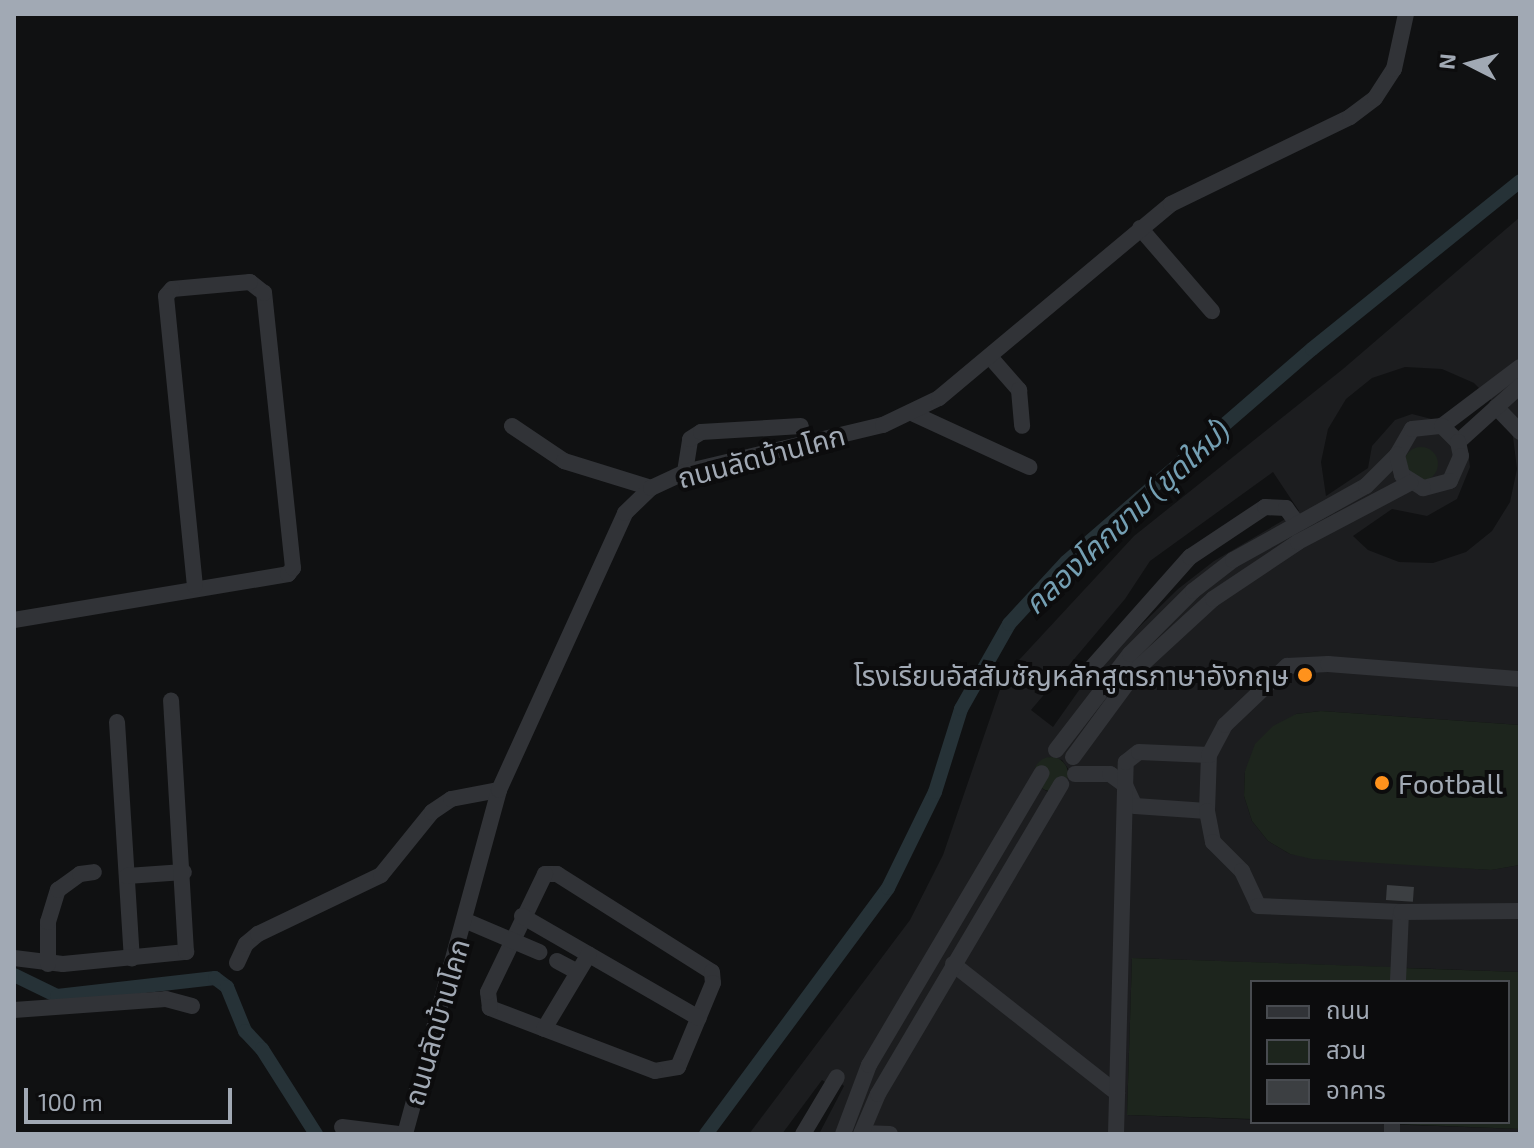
<!DOCTYPE html>
<meta charset="utf-8">
<style>
body{margin:0}
#map{position:relative;width:1534px;height:1148px;overflow:hidden;background:#101112;font-family:"Exo 2","Noto Sans Thai",sans-serif}
div>[style]{position:absolute}
.built>*{inset:0;background:#1c1d1f}
.green>*{inset:0;background:#1d251d}
.round{border-radius:50%}
.canal>*{height:14px;margin:-7px;padding:0 7px;transform-origin:7px;border-radius:7px;background:#263237}
.building>*{inset:0;background:#3c3f42;transform-origin:0 0}
.minor>*{height:16px;margin:-8px;padding:0 8px;transform-origin:8px;border-radius:8px;background:#313337}
.dots>*{width:22px;height:22px;translate:-50% -50%;box-sizing:border-box;border:4px solid #0c0c0d;border-radius:50%}
span{translate:-50% -50%;white-space:nowrap;text-align:center;line-height:1.15;-webkit-text-stroke:8px #0c0c0d;paint-order:stroke}
.street-label{font-size:28px;color:#a1a9b4}
.poi-label{font-size:28px;color:#a1a9b4}
.right{translate:-100% -50%;text-align:right}
.left{translate:0 -50%;text-align:left}
.water-label{font-size:30px;color:#749fb3;font-style:italic}
.frame{position:absolute;inset:0;border:16px solid #a1a9b4;pointer-events:none}
.legend{position:absolute;left:1250px;top:980px;width:260px;height:144px;box-sizing:border-box;background:#0c0c0d;border:2px solid #484b50;margin:0;padding:10px 14px;list-style:none;font-size:24px;color:#a1a9b4}
.legend li{display:flex;align-items:center;gap:16px;height:40px}
.legend b{width:40px;border:2px solid #484b50}
.north{position:absolute;left:1430px;top:24px;width:80px;height:80px;-webkit-text-stroke:6px #0c0c0d;paint-order:stroke;rotate:276deg;font-size:22px;font-weight:700;line-height:32px;text-align:center;color:#a1a9b4}
.north::after{content:'';display:block;margin:auto;width:28px;height:36px;background:#a1a9b4;clip-path:polygon(50% 0,100% 100%,50% 72%,0 100%)}
.scale{position:absolute;left:24px;top:1088px;width:208px;height:36px;box-sizing:border-box;border:4px solid #a1a9b4;border-top:0;padding-left:10px;font-size:24px;line-height:28px;white-space:nowrap;color:#a1a9b4;-webkit-text-stroke:6px #0c0c0d;paint-order:stroke}
</style>
<div id="map">
<div class="built">
<i style="clip-path:polygon(evenodd,1520px 217px,1520px 725px,1321px 711px,1296px 714px,1245px 771px,1244px 796px,1252px 821px,1268px 841px,1290px 854px,1490px 870px,1520px 865px,1520px 972px,1132px 958px,1127px 1115px,1520px 1129px,1520px 1134px,819px 1134px,844px 1086px,837px 1080px,831px 1086px,822px 1080px,782px 1134px,749px 1134px,910px 920px,943px 855px,1005px 675px,1134px 536px,1343px 369px,1520px 217px,1405px 367px,1442px 369px,1474px 383px,1498px 407px,1513px 437px,1517px 469px,1510px 502px,1492px 531px,1466px 552px,1433px 563px,1399px 562px,1368px 550px,1353px 536px,1392px 509px,1427px 516px,1457px 499px,1470px 467px,1468px 451px,1447px 423px,1412px 414px,1395px 420px,1372px 446px,1368px 468px,1326px 496px,1321px 462px,1328px 429px,1346px 399px,1372px 378px,1405px 367px,1520px 217px,1273px 472px,1299px 511px,1214px 561px,1178px 589px,1089px 676px,1053px 727px,1031px 710px,1125px 599px,1150px 561px,1273px 472px,1520px 217px,1049px 757px,1062px 760px,1069px 770px,1048px 792px,1038px 786px,1049px 757px)"></i>
</div>
<div class="green">
<i class="round" style="left:1404px;top:447px;width:34px;height:34px"></i>
<i style="clip-path:polygon(1321px 711px,1520px 725px,1520px 865px,1491px 870px,1312px 859px,1290px 854px,1268px 841px,1252px 821px,1244px 796px,1245px 771px,1255px 744px,1273px 726px,1296px 714px)"></i>
<i class="round" style="left:1034px;top:757px;width:34px;height:34px"></i>
<i style="clip-path:polygon(1132px 958px,1391px 967px,1391px 982px,1252px 982px,1252px 1119px,1127px 1115px)"></i>
<i style="clip-path:polygon(1403px 968px,1520px 972px,1520px 1129px,1396px 1124px,1508px 1122px,1508px 982px,1402px 982px)"></i>
</div>
<div class="canal">
<i style="left:14px;top:975px;width:48px;rotate:26deg"></i>
<i style="left:57px;top:996px;width:159px;rotate:-6.5deg"></i>
<i style="left:215px;top:978px;width:15px;rotate:37deg"></i>
<i style="left:227px;top:987px;width:48px;rotate:67.8deg"></i>
<i style="left:245px;top:1031px;width:25px;rotate:47deg"></i>
<i style="left:262px;top:1049px;width:101px;rotate:57.6deg"></i>
<i style="left:706px;top:1134px;width:306px;rotate:-53.5deg"></i>
<i style="left:888px;top:888px;width:107px;rotate:-63.9deg"></i>
<i style="left:935px;top:792px;width:87px;rotate:-72.6deg"></i>
<i style="left:961px;top:709px;width:98px;rotate:-60.5deg"></i>
<i style="left:1009px;top:624px;width:84px;rotate:-47.4deg"></i>
<i style="left:1066px;top:562px;width:325px;rotate:-40.9deg"></i>
<i style="left:1312px;top:349px;width:267px;rotate:-38.9deg"></i>
</div>
<div class="building">
<i style="left:1387px;top:885px;width:27px;height:15px;rotate:4deg"></i>
</div>
<div class="minor">
<i style="left:1140px;top:228px;width:110px;rotate:49.1deg"></i>
<i style="left:991px;top:358px;width:43px;rotate:48.8deg"></i>
<i style="left:1019px;top:390px;width:36px;rotate:85deg"></i>
<i style="left:1496px;top:407px;width:35px;rotate:46deg"></i>
<i style="left:914px;top:414px;width:127px;rotate:24.7deg"></i>
<i style="left:512px;top:426px;width:63px;rotate:33.9deg"></i>
<i style="left:564px;top:461px;width:91px;rotate:17.2deg"></i>
<i style="left:1442px;top:426px;width:98px;rotate:-37.1deg"></i>
<i style="left:1458px;top:442px;width:84px;rotate:-42.1deg"></i>
<i style="left:685px;top:472px;width:33px;rotate:-81deg"></i>
<i style="left:690px;top:439px;width:13px;rotate:-32deg"></i>
<i style="left:701px;top:432px;width:100px;rotate:-3.4deg"></i>
<i style="left:14px;top:620px;width:278px;rotate:-9.5deg"></i>
<i style="left:288px;top:574px;width:8px;rotate:-50deg"></i>
<i style="left:293px;top:568px;width:277px;rotate:-96deg"></i>
<i style="left:264px;top:293px;width:18px;rotate:-142deg"></i>
<i style="left:250px;top:282px;width:78px;rotate:174.9deg"></i>
<i style="left:172px;top:289px;width:9px;rotate:131deg"></i>
<i style="left:166px;top:296px;width:291px;rotate:84.3deg"></i>
<i style="left:1086px;top:674px;width:157px;rotate:-48.4deg"></i>
<i style="left:1190px;top:557px;width:90px;rotate:-33.7deg"></i>
<i style="left:1265px;top:507px;width:21px;rotate:3deg"></i>
<i style="left:1286px;top:508px;width:19px;rotate:54deg"></i>
<i style="left:117px;top:722px;width:237px;rotate:86.4deg"></i>
<i style="left:1056px;top:750px;width:121px;rotate:-52.4deg"></i>
<i style="left:1130px;top:654px;width:89px;rotate:-45deg"></i>
<i style="left:1193px;top:591px;width:51px;rotate:-37.8deg"></i>
<i style="left:1233px;top:560px;width:152px;rotate:-29.1deg"></i>
<i style="left:1366px;top:486px;width:44px;rotate:-45deg"></i>
<i style="left:1397px;top:455px;width:30px;rotate:-60deg"></i>
<i style="left:1412px;top:429px;width:30px;rotate:-6deg"></i>
<i style="left:1442px;top:426px;width:23px;rotate:45deg"></i>
<i style="left:1458px;top:442px;width:14px;rotate:78deg"></i>
<i style="left:1461px;top:456px;width:27px;rotate:114deg"></i>
<i style="left:1450px;top:481px;width:28px;rotate:165deg"></i>
<i style="left:1423px;top:488px;width:25px;rotate:-148deg"></i>
<i style="left:1402px;top:475px;width:21px;rotate:-104deg"></i>
<i style="left:1073px;top:757px;width:112px;rotate:-53.7deg"></i>
<i style="left:1139px;top:667px;width:100px;rotate:-42.6deg"></i>
<i style="left:1213px;top:599px;width:102px;rotate:-33.8deg"></i>
<i style="left:1298px;top:542px;width:127px;rotate:-27.8deg"></i>
<i style="left:1075px;top:774px;width:35px"></i>
<i style="left:1110px;top:774px;width:19px;rotate:36deg"></i>
<i style="left:1125px;top:785px;width:23px;rotate:65deg"></i>
<i style="left:1135px;top:806px;width:72px;rotate:4deg"></i>
<i style="left:1207px;top:811px;width:56px;rotate:-88deg"></i>
<i style="left:1207px;top:811px;width:32px;rotate:79deg"></i>
<i style="left:1213px;top:842px;width:41px;rotate:45deg"></i>
<i style="left:1242px;top:871px;width:38px;rotate:65deg"></i>
<i style="left:1258px;top:906px;width:143px;rotate:2.4deg"></i>
<i style="left:1401px;top:912px;width:70px;rotate:92.5deg"></i>
<i style="left:545px;top:874px;width:12px"></i>
<i style="left:557px;top:874px;width:183px;rotate:32.3deg"></i>
<i style="left:712px;top:972px;width:11px;rotate:85deg"></i>
<i style="left:713px;top:983px;width:91px;rotate:112.6deg"></i>
<i style="left:678px;top:1067px;width:23px;rotate:170deg"></i>
<i style="left:655px;top:1071px;width:177px;rotate:-159.1deg"></i>
<i style="left:490px;top:1008px;width:16px;rotate:-97deg"></i>
<i style="left:488px;top:992px;width:131px;rotate:-64.2deg"></i>
<i style="left:127px;top:876px;width:57px;rotate:-4deg"></i>
<i style="left:1401px;top:912px;width:119px;rotate:-0.5deg"></i>
<i style="left:522px;top:916px;width:204px;rotate:30deg"></i>
<i style="left:464px;top:920px;width:82px;rotate:23.1deg"></i>
<i style="left:14px;top:958px;width:49px;rotate:7deg"></i>
<i style="left:63px;top:964px;width:124px;rotate:-5.6deg"></i>
<i style="left:186px;top:952px;width:252px;rotate:-93.4deg"></i>
<i style="left:557px;top:961px;width:21px;rotate:28deg"></i>
<i style="left:237px;top:963px;width:21px;rotate:-65deg"></i>
<i style="left:246px;top:944px;width:16px;rotate:-40deg"></i>
<i style="left:258px;top:934px;width:136px;rotate:-25.6deg"></i>
<i style="left:381px;top:875px;width:81px;rotate:-51deg"></i>
<i style="left:432px;top:812px;width:23px;rotate:-34deg"></i>
<i style="left:451px;top:799px;width:49px;rotate:-10.6deg"></i>
<i style="left:48px;top:964px;width:42px;rotate:-90deg"></i>
<i style="left:48px;top:922px;width:34px;rotate:-73deg"></i>
<i style="left:58px;top:890px;width:27px;rotate:-36deg"></i>
<i style="left:80px;top:874px;width:14px;rotate:-8deg"></i>
<i style="left:953px;top:964px;width:209px;rotate:38.2deg"></i>
<i style="left:14px;top:1010px;width:152px;rotate:-4.1deg"></i>
<i style="left:166px;top:999px;width:27px;rotate:15deg"></i>
<i style="left:544px;top:1029px;width:87px;rotate:-59deg"></i>
<i style="left:342px;top:1127px;width:57px;rotate:7deg"></i>
<i style="left:862px;top:1133px;width:28px;rotate:2deg"></i>
<i style="left:405px;top:1134px;width:357px;rotate:-74.7deg"></i>
<i style="left:499px;top:790px;width:304px;rotate:-65.5deg"></i>
<i style="left:625px;top:513px;width:36px;rotate:-44deg"></i>
<i style="left:651px;top:488px;width:38px;rotate:-25deg"></i>
<i style="left:685px;top:472px;width:204px;rotate:-13.4deg"></i>
<i style="left:883px;top:425px;width:62px;rotate:-25.7deg"></i>
<i style="left:939px;top:398px;width:302px;rotate:-39.9deg"></i>
<i style="left:1171px;top:204px;width:199px;rotate:-25.9deg"></i>
<i style="left:1350px;top:117px;width:31px;rotate:-37deg"></i>
<i style="left:1375px;top:98px;width:35px;rotate:-57deg"></i>
<i style="left:1394px;top:69px;width:56px;rotate:-77.7deg"></i>
<i style="left:803px;top:1134px;width:66px;rotate:-59.2deg"></i>
<i style="left:843px;top:1134px;width:74px;rotate:-69.4deg"></i>
<i style="left:869px;top:1065px;width:339px;rotate:-59.4deg"></i>
<i style="left:861px;top:1134px;width:43px;rotate:-67deg"></i>
<i style="left:878px;top:1094px;width:360px;rotate:-59.4deg"></i>
<i style="left:1116px;top:1134px;width:372px;rotate:-88.5deg"></i>
<i style="left:1126px;top:762px;width:16px;rotate:-38deg"></i>
<i style="left:1139px;top:752px;width:70px;rotate:2.5deg"></i>
<i style="left:1209px;top:755px;width:34px;rotate:-62deg"></i>
<i style="left:1225px;top:725px;width:86px;rotate:-43.6deg"></i>
<i style="left:1287px;top:666px;width:41px;rotate:-2.8deg"></i>
<i style="left:1328px;top:664px;width:193px;rotate:4.5deg"></i>
<i style="left:1392px;top:1134px;width:12px;rotate:-90deg"></i>
</div>
<div class="dots">
<i style="left:1305px;top:675px;background:#ff921c"></i>
<i style="left:1382px;top:783px;background:#ff921c"></i>
</div>
<div class="street-label">
<span style="left:761px;top:456px;rotate:-15deg">ถนนลัดบ้านโคก</span>
<span style="left:436px;top:1022px;rotate:-74deg">ถนนลัดบ้านโคก</span>
</div>
<div class="poi-label">
<span class="right" style="left:1289px;top:675px">โรงเรียนอัสสัมชัญหลักสูตรภาษาอังกฤษ</span>
<span class="left" style="left:1398px;top:783px">Football</span>
</div>
<div class="water-label">
<span style="left:1126px;top:516px;rotate:-43deg">คลองโคกขาม (ขุดใหม่)</span>
</div>
<div class="frame"></div>
<ul class="legend">
<li><b style="height:10px;background:#313337"></b>ถนน</li>
<li><b style="height:22px;background:#1d251d"></b>สวน</li>
<li><b style="height:22px;background:#3c3f42"></b>อาคาร</li>
</ul>
<div class="north">N</div>
<div class="scale">100 m</div>
</div>
